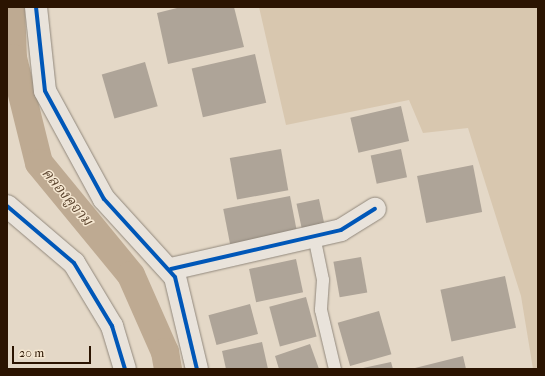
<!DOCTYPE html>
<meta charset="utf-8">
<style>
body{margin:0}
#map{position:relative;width:545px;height:376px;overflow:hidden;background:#e4d8c7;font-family:"IM FELL French Canon","Noto Serif Thai",serif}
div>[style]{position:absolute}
.green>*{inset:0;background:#d8c7af}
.canal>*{height:28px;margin:-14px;padding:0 14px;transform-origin:14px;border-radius:14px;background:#beaa92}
.building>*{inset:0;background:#aea498;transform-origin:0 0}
.roads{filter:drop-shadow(0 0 1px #91887c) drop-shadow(0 0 1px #91887c)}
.lane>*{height:12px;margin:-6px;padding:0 6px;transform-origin:6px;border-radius:6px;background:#e9e3db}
.street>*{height:22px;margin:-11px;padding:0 11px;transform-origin:11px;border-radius:11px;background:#e9e3db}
.cycleway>*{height:4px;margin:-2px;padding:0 2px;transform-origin:2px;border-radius:2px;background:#0057b8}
span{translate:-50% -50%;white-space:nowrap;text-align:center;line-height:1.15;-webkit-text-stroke:3px #f6e8d2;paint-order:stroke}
.water-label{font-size:15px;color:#5f4832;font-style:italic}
.frame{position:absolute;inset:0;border:8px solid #2b1401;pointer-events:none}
.scale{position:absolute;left:12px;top:346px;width:79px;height:18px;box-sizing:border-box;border:2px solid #2b1401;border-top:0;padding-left:5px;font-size:12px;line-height:14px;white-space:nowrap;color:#2b1401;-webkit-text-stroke:3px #f6e8d2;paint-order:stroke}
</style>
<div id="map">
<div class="green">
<i style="clip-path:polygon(259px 7px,538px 7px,538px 369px,533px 369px,521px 296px,468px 128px,423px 133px,409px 100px,286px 125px)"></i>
</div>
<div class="canal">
<i style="left:11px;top:7px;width:51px;rotate:87.8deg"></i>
<i style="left:13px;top:58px;width:108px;rotate:76.1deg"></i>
<i style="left:39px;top:163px;width:145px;rotate:50.6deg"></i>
<i style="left:131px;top:275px;width:84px;rotate:66.2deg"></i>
<i style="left:165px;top:352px;width:17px;rotate:80deg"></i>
</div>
<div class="building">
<i style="clip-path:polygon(181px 7px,234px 7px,244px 47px,168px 64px,157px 13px)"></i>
<i style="left:255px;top:54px;width:50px;height:65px;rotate:77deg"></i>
<i style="left:145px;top:62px;width:46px;height:45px;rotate:74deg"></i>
<i style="left:401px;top:106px;width:36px;height:52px;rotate:77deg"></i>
<i style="left:281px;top:149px;width:42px;height:52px;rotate:80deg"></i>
<i style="left:401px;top:149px;width:29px;height:31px;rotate:78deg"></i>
<i style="left:473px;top:165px;width:48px;height:57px;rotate:79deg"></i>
<i style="left:290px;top:196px;width:38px;height:68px;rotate:79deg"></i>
<i style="left:319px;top:199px;width:29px;height:23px;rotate:78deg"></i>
<i style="left:361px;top:257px;width:36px;height:28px;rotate:80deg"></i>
<i style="left:296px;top:259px;width:34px;height:48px;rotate:78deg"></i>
<i style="left:505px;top:276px;width:53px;height:66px;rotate:78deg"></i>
<i style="left:306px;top:297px;width:41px;height:38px;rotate:75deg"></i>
<i style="left:250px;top:304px;width:31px;height:43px;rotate:75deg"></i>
<i style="left:379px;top:311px;width:45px;height:43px;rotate:74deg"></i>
<i style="clip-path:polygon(262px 342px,268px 369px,226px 369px,222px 351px)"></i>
<i style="clip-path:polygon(310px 344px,319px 369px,279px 369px,275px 356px)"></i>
<i style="clip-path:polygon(463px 356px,466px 369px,416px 369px,415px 368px)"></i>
<i style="clip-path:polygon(391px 362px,393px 369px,363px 369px,363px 368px)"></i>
</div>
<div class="roads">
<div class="lane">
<i style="left:314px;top:236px;width:45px;rotate:78.4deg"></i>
<i style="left:323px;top:280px;width:30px;rotate:94deg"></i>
<i style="left:321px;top:310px;width:61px;rotate:76.7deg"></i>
</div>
<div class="street">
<i style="left:36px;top:7px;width:84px;rotate:83.9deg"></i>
<i style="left:45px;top:91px;width:123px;rotate:61.4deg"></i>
<i style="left:104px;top:199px;width:105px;rotate:47.7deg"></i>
<i style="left:175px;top:277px;width:95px;rotate:76.6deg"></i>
<i style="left:7px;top:206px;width:88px;rotate:40.4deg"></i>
<i style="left:74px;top:263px;width:74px;rotate:58.9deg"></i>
<i style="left:112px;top:326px;width:45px;rotate:73.2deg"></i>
<i style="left:171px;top:269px;width:174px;rotate:-12.9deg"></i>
<i style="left:341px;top:230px;width:40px;rotate:-32deg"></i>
</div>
</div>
<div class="cycleway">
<i style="left:36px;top:7px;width:84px;rotate:83.9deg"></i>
<i style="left:45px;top:91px;width:123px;rotate:61.4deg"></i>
<i style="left:104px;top:199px;width:105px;rotate:47.7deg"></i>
<i style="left:175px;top:277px;width:95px;rotate:76.6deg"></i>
<i style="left:7px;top:206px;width:88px;rotate:40.4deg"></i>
<i style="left:74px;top:263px;width:74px;rotate:58.9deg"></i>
<i style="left:112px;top:326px;width:45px;rotate:73.2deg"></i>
<i style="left:171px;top:269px;width:174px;rotate:-12.9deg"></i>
<i style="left:341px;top:230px;width:40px;rotate:-32deg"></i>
</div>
<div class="water-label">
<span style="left:67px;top:197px;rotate:50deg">คลองคูจาม</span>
</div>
<div class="frame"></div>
<div class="scale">20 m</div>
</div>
